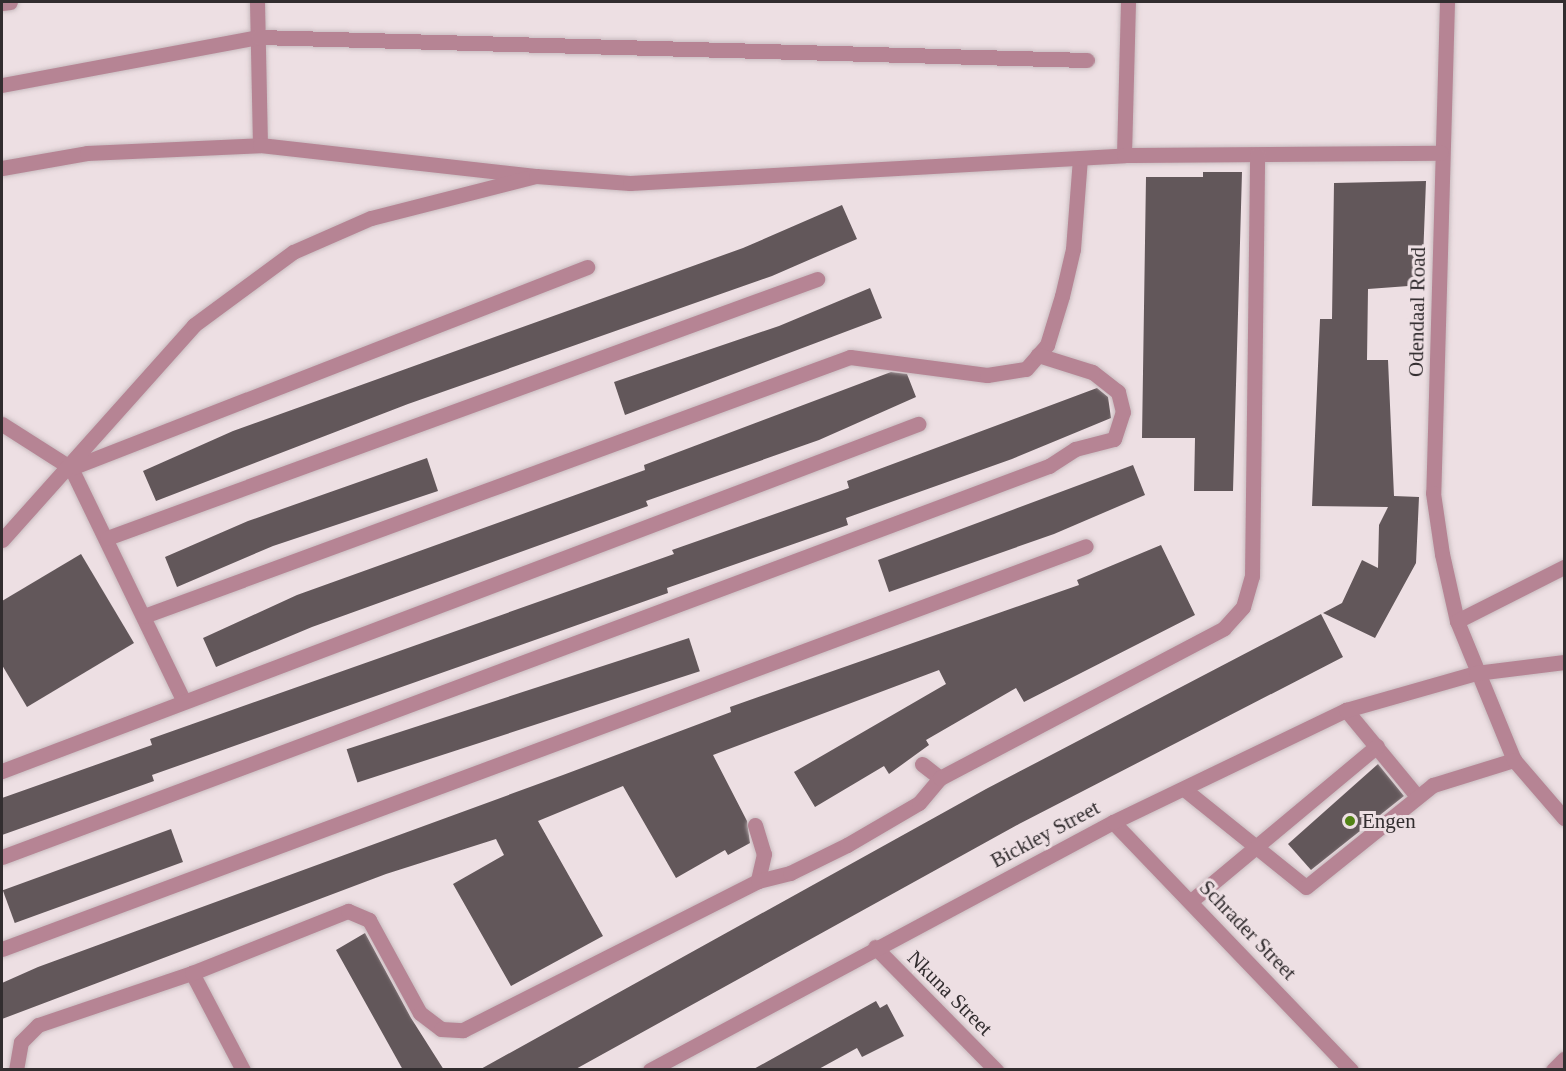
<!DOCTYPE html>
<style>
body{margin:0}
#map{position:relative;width:1566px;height:1071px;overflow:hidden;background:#eddfe3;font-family:Georgia,serif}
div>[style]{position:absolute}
.building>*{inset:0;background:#62575a;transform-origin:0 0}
.roads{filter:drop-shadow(0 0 2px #c8bbbf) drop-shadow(0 0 2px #c8bbbf)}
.service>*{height:15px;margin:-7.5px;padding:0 7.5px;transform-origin:7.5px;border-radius:7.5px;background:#b68494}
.minor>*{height:15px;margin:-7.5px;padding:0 7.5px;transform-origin:7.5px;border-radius:7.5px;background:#b68494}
.tertiary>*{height:15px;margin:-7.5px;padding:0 7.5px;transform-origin:7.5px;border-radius:7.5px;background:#b68494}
.dots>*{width:16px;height:16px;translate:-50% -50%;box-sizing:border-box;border:3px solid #eddfe3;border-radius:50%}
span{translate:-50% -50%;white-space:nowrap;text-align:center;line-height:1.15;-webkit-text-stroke:6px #eddfe3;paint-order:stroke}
.street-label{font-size:21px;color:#322d2f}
.poi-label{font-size:21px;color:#322d2f}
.left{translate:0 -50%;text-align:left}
.frame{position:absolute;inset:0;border:3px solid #322d2f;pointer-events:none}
</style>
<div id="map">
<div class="building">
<i style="clip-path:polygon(1203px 172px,1242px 172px,1233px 491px,1194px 491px,1195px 438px,1142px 438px,1146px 177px,1203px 177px)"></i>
<i style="clip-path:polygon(1426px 181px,1422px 285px,1368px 289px,1367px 360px,1388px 360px,1394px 496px,1419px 497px,1416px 563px,1375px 638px,1323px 613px,1342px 603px,1362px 560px,1378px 568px,1379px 525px,1388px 507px,1312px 506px,1320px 319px,1332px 319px,1334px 183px)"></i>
<i style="clip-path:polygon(842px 205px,857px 239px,772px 276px,408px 404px,156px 501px,143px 471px,233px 431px,743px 248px)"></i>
<i style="clip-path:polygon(870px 288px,882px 318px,625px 415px,614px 382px,779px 326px)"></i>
<i style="clip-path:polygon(891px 372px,907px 374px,916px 397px,819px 440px,646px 501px,648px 506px,312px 627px,216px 667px,203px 638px,297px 595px,645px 470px,644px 465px)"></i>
<i style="clip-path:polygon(1097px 388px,1108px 397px,1111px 418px,1012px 459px,846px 518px,848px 525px,667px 588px,668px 593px,152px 775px,154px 781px,2px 835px,2px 798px,152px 745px,150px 739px,674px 554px,672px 550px,849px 488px,847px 481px)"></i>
<i style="clip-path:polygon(427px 458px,438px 491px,273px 546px,177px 587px,165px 557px,248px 521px)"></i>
<i style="clip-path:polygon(1133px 465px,1145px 495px,1054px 534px,889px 592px,878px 560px)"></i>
<i style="clip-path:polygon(1161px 545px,1195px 615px,1024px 702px,1016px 688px,926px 740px,929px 745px,889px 774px,884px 766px,815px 807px,794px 772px,946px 684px,939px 670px,713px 755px,747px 821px,750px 843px,728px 855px,725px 850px,676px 878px,623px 786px,538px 821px,603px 936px,511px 986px,453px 884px,504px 855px,496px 839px,386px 874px,2px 1019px,2px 983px,38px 967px,563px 775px,731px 712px,730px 707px,1079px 585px,1077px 580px)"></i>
<i style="clip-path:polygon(81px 554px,134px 643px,27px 707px,2px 665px,2px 601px)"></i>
<i style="clip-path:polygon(1321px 614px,1343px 657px,1019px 824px,574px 1070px,479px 1070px,986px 789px)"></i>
<i style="left:689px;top:638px;width:35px;height:360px;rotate:72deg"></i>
<i style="clip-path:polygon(1378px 764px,1404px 796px,1311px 870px,1288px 844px)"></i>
<i style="left:171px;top:829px;width:35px;height:179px;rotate:70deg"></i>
<i style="clip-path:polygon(365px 933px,411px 1018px,444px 1070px,403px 1070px,336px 950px)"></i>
<i style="clip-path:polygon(876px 1001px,880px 1008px,887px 1004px,904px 1036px,862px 1057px,857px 1048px,817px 1070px,752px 1070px)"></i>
</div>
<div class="roads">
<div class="service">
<i style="left:257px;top:2px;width:143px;rotate:88.8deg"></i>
<i style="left:2px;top:3px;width:8px;rotate:-7deg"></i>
<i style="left:2px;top:85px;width:260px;rotate:-10.6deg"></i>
<i style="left:258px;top:37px;width:829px;rotate:1.59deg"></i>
<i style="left:2px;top:168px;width:86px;rotate:-10deg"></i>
<i style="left:87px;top:153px;width:173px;rotate:-2.6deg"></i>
<i style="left:260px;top:145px;width:277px;rotate:6.4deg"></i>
<i style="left:2px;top:424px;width:82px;rotate:32.5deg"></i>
<i style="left:71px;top:468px;width:255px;rotate:64.2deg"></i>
<i style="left:71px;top:468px;width:554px;rotate:-21.28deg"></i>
<i style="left:107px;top:538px;width:756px;rotate:-20.04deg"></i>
<i style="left:144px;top:616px;width:752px;rotate:-20.15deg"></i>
<i style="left:850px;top:357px;width:138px;rotate:7.5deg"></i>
<i style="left:987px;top:375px;width:39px;rotate:-9deg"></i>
<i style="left:1026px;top:369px;width:32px;rotate:-49deg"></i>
<i style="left:1047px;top:345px;width:51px;rotate:-73deg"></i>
<i style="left:1062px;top:296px;width:48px;rotate:-76.8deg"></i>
<i style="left:1073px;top:249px;width:91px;rotate:-85.6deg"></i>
<i style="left:1346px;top:710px;width:112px;rotate:50.5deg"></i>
<i style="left:2px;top:771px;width:980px;rotate:-20.75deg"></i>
<i style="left:1184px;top:789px;width:156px;rotate:38.8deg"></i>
<i style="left:1306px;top:887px;width:163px;rotate:-38.8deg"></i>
<i style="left:1433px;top:785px;width:85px;rotate:-17.2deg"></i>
<i style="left:2px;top:857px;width:1118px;rotate:-20.48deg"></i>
<i style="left:1049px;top:466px;width:31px;rotate:-33deg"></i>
<i style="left:1075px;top:449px;width:40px;rotate:-14.4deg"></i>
<i style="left:1114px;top:439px;width:28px;rotate:-72deg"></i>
<i style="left:1123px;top:412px;width:21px;rotate:-104deg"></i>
<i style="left:1118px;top:392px;width:33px;rotate:-142deg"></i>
<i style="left:1092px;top:372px;width:57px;rotate:-162.5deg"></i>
<i style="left:1191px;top:901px;width:242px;rotate:-39.8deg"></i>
<i style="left:2px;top:949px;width:1156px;rotate:-20.39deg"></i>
</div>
<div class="minor">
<i style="left:1447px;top:2px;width:491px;rotate:91.6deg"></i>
<i style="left:1433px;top:493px;width:62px;rotate:81.6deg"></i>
<i style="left:1442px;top:554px;width:69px;rotate:77.4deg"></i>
<i style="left:1457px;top:621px;width:150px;rotate:67.7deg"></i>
<i style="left:1514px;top:760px;width:77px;rotate:49.2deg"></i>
<i style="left:1124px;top:155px;width:153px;rotate:-88.5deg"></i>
<i style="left:2px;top:540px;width:288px;rotate:-48.2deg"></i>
<i style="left:194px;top:325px;width:123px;rotate:-36.4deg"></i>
<i style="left:293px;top:252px;width:85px;rotate:-23.6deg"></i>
<i style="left:371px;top:218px;width:170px;rotate:-14.3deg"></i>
<i style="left:536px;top:176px;width:94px;rotate:4.3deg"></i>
<i style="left:630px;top:183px;width:495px;rotate:-3.2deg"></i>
<i style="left:1124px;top:155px;width:317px;rotate:-0.4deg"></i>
<i style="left:1457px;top:621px;width:120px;rotate:-26.8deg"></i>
<i style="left:922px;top:764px;width:23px;rotate:38deg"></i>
<i style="left:1113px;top:822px;width:344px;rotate:46.2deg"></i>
<i style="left:755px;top:825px;width:30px;rotate:73deg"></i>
<i style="left:764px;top:854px;width:28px;rotate:103deg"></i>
<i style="left:875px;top:947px;width:173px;rotate:45.5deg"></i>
<i style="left:192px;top:973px;width:110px;rotate:62.3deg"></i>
<i style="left:16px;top:1070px;width:28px;rotate:-80deg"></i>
<i style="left:21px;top:1042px;width:24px;rotate:-45deg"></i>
<i style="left:38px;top:1025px;width:163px;rotate:-18.7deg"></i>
<i style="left:192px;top:973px;width:168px;rotate:-21.7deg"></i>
<i style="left:348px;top:911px;width:23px;rotate:23deg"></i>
<i style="left:369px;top:920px;width:106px;rotate:61.3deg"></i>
<i style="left:420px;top:1013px;width:26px;rotate:37deg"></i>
<i style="left:441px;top:1029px;width:22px;rotate:3deg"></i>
<i style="left:463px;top:1030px;width:330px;rotate:-26.8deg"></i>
<i style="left:758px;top:881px;width:33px;rotate:-14deg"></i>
<i style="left:790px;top:873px;width:64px;rotate:-26.2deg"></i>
<i style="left:847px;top:845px;width:83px;rotate:-30.3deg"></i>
<i style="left:919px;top:803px;width:33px;rotate:-50deg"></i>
<i style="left:940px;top:778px;width:321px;rotate:-27.8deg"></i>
<i style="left:1224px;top:628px;width:28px;rotate:-48deg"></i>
<i style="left:1243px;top:607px;width:32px;rotate:-74deg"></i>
<i style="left:1252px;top:576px;width:421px;rotate:-89.3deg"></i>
<i style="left:1553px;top:1070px;width:16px;rotate:-45deg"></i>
</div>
<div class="tertiary">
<i style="left:650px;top:1070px;width:525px;rotate:-28.18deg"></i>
<i style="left:1113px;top:822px;width:259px;rotate:-25.7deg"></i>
<i style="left:1346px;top:710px;width:135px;rotate:-15.9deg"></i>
<i style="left:1476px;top:673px;width:89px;rotate:-7.1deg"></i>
</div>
</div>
<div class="dots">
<i style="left:1350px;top:821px;background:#528315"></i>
</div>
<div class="street-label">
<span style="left:1417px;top:312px;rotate:-89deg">Odendaal Road</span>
<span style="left:1045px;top:834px;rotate:-28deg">Bickley Street</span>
<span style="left:1248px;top:930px;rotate:46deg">Schrader Street</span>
<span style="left:950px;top:993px;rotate:45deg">Nkuna Street</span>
</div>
<div class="poi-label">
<span class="left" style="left:1362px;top:821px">Engen</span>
</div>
<div class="frame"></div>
</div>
